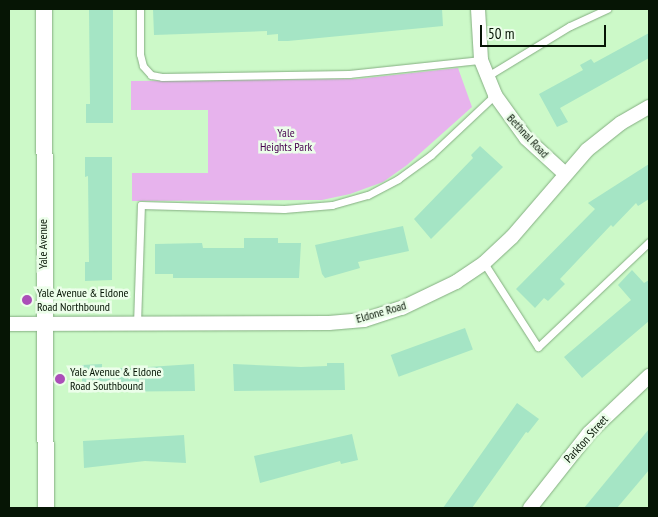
<!DOCTYPE html>
<style>
body{margin:0}
#map{position:relative;width:658px;height:517px;overflow:hidden;background:#ccf9c8;font-family:"PT Sans Narrow",sans-serif}
div>[style]{position:absolute}
.green>*{inset:0;background:#e7b3ed}
.building>*{inset:0;background:#a5e5c5;transform-origin:0 0}
.roads{filter:drop-shadow(0 0 1px #84ae81) drop-shadow(0 0 1px #84ae81)}
.service>*{height:7px;margin:-3.5px;padding:0 3.5px;transform-origin:3.5px;border-radius:3.5px;background:#fff}
.minor>*{height:14px;margin:-7px;padding:0 7px;transform-origin:7px;border-radius:7px;background:#fff}
.tertiary>*{height:16px;margin:-8px;padding:0 8px;transform-origin:8px;border-radius:8px;background:#fff}
.dots>*{width:14px;height:14px;translate:-50% -50%;box-sizing:border-box;border:2px solid #ecfeea;border-radius:50%}
span{translate:-50% -50%;white-space:nowrap;text-align:center;line-height:1.15;-webkit-text-stroke:5px #ecfeea;paint-order:stroke}
.park-label{font-size:12px;color:#47034f}
.street-label{font-size:12px;color:#061505}
.poi-label{font-size:12px;color:#061505}
.left{translate:0 -50%;text-align:left}
.frame{position:absolute;inset:0;border:10px solid #061505;pointer-events:none}
.scale{position:absolute;left:480px;top:25px;width:126px;height:22px;box-sizing:border-box;border:2px solid #061505;border-top:0;padding-left:6px;font-size:15px;line-height:18px;white-space:nowrap;color:#061505;-webkit-text-stroke:4px #ecfeea;paint-order:stroke}
</style>
<div id="map">
<div class="green">
<i style="clip-path:polygon(458px 68px,472px 107px,407px 165px,383px 182px,350px 194px,322px 200px,132px 201px,132px 173px,208px 173px,208px 110px,131px 110px,131px 81px,357px 79px)"></i>
</div>
<div class="building">
<i style="clip-path:polygon(89px 9px,113px 9px,113px 123px,86px 123px,86px 104px,90px 104px)"></i>
<i style="clip-path:polygon(153px 9px,442px 9px,443px 26px,288px 41px,278px 41px,278px 34px,267px 35px,267px 31px,154px 35px)"></i>
<i style="clip-path:polygon(649px 33px,649px 58px,560px 108px,568px 122px,557px 127px,539px 94px,583px 70px,580px 65px,591px 59px,594px 63px)"></i>
<i style="clip-path:polygon(480px 146px,503px 167px,431px 239px,414px 219px,473px 158px,471px 155px)"></i>
<i style="clip-path:polygon(85px 157px,112px 157px,112px 280px,85px 281px,85px 262px,89px 262px,88px 176px,85px 177px)"></i>
<i style="clip-path:polygon(649px 164px,649px 199px,638px 206px,636px 203px,613px 227px,611px 225px,560px 279px,565px 284px,548px 301px,544px 298px,535px 308px,516px 289px,595px 209px,588px 203px)"></i>
<i style="clip-path:polygon(403px 226px,409px 251px,358px 262px,360px 268px,325px 278px,322px 274px,315px 245px)"></i>
<i style="clip-path:polygon(244px 238px,278px 238px,278px 243px,301px 243px,299px 278px,173px 278px,173px 274px,155px 274px,155px 244px,202px 243px,203px 248px,244px 248px)"></i>
<i style="clip-path:polygon(632px 270px,644px 283px,649px 280px,649px 321px,582px 378px,564px 357px,631px 300px,618px 285px)"></i>
<i style="left:465px;top:328px;width:23px;height:79px;rotate:70deg"></i>
<i style="clip-path:polygon(327px 363px,344px 363px,345px 390px,234px 391px,233px 364px,301px 367px,327px 366px)"></i>
<i style="clip-path:polygon(102px 364px,102px 368px,133px 368px,194px 364px,195px 391px,82px 392px,82px 365px)"></i>
<i style="clip-path:polygon(517px 403px,539px 419px,528px 433px,526px 432px,472px 508px,443px 508px)"></i>
<i style="clip-path:polygon(649px 429px,649px 470px,644px 476px,617px 508px,584px 508px)"></i>
<i style="clip-path:polygon(352px 434px,358px 460px,341px 464px,340px 461px,260px 483px,254px 456px)"></i>
<i style="clip-path:polygon(184px 435px,186px 463px,145px 461px,84px 468px,83px 441px)"></i>
</div>
<div class="roads">
<div class="service">
<i style="left:140px;top:9px;width:45px;rotate:90deg"></i>
<i style="left:140px;top:54px;width:12px;rotate:76deg"></i>
<i style="left:143px;top:66px;width:12px;rotate:48deg"></i>
<i style="left:151px;top:75px;width:11px;rotate:10deg"></i>
<i style="left:162px;top:77px;width:187px;rotate:-0.9deg"></i>
<i style="left:349px;top:74px;width:133px;rotate:-6.1deg"></i>
<i style="left:486px;top:77px;width:98px;rotate:-31.3deg"></i>
<i style="left:570px;top:26px;width:41px;rotate:-24.7deg"></i>
<i style="left:484px;top:263px;width:100px;rotate:57.3deg"></i>
<i style="left:538px;top:347px;width:153px;rotate:-43.4deg"></i>
<i style="left:137px;top:324px;width:119px;rotate:-88.1deg"></i>
<i style="left:141px;top:205px;width:143px;rotate:1.6deg"></i>
<i style="left:284px;top:209px;width:48px;rotate:-4.8deg"></i>
<i style="left:332px;top:205px;width:37px;rotate:-16deg"></i>
<i style="left:368px;top:195px;width:34px;rotate:-28deg"></i>
<i style="left:398px;top:179px;width:41px;rotate:-36deg"></i>
<i style="left:431px;top:155px;width:88px;rotate:-43.2deg"></i>
</div>
<div class="minor">
<i style="left:478px;top:9px;width:51px;rotate:86.6deg"></i>
<i style="left:481px;top:60px;width:38px;rotate:68deg"></i>
<i style="left:495px;top:95px;width:53px;rotate:54.2deg"></i>
<i style="left:526px;top:138px;width:52px;rotate:42.6deg"></i>
<i style="left:9px;top:324px;width:320px;rotate:-0.2deg"></i>
<i style="left:329px;top:323px;width:35px;rotate:-5deg"></i>
<i style="left:364px;top:320px;width:40px;rotate:-18deg"></i>
<i style="left:402px;top:308px;width:60px;rotate:-25.7deg"></i>
<i style="left:456px;top:282px;width:34px;rotate:-34deg"></i>
<i style="left:484px;top:263px;width:38px;rotate:-43deg"></i>
<i style="left:512px;top:237px;width:115px;rotate:-49.2deg"></i>
<i style="left:587px;top:150px;width:43px;rotate:-38.5deg"></i>
<i style="left:621px;top:123px;width:32px;rotate:-30deg"></i>
<i style="left:530px;top:508px;width:95px;rotate:-51.8deg"></i>
<i style="left:589px;top:433px;width:83px;rotate:-43.5deg"></i>
</div>
<div class="tertiary">
<i style="left:44px;top:9px;width:499px;rotate:89.8deg"></i>
</div>
</div>
<div class="dots">
<i style="left:27px;top:300px;background:#ab4eb8"></i>
<i style="left:60px;top:379px;background:#ab4eb8"></i>
</div>
<div class="park-label">
<span style="left:286px;top:140px">Yale<br>Heights Park</span>
</div>
<div class="street-label">
<span style="left:528px;top:136px;rotate:47deg">Bethnal Road</span>
<span style="left:43px;top:244px;rotate:-90deg">Yale Avenue</span>
<span style="left:381px;top:312px;rotate:-16deg">Eldone Road</span>
<span style="left:586px;top:439px;rotate:-48deg">Parkton Street</span>
</div>
<div class="poi-label">
<span class="left" style="left:37px;top:300px">Yale Avenue &amp; Eldone<br>Road Northbound</span>
<span class="left" style="left:70px;top:379px">Yale Avenue &amp; Eldone<br>Road Southbound</span>
</div>
<div class="frame"></div>
<div class="scale">50 m</div>
</div>
